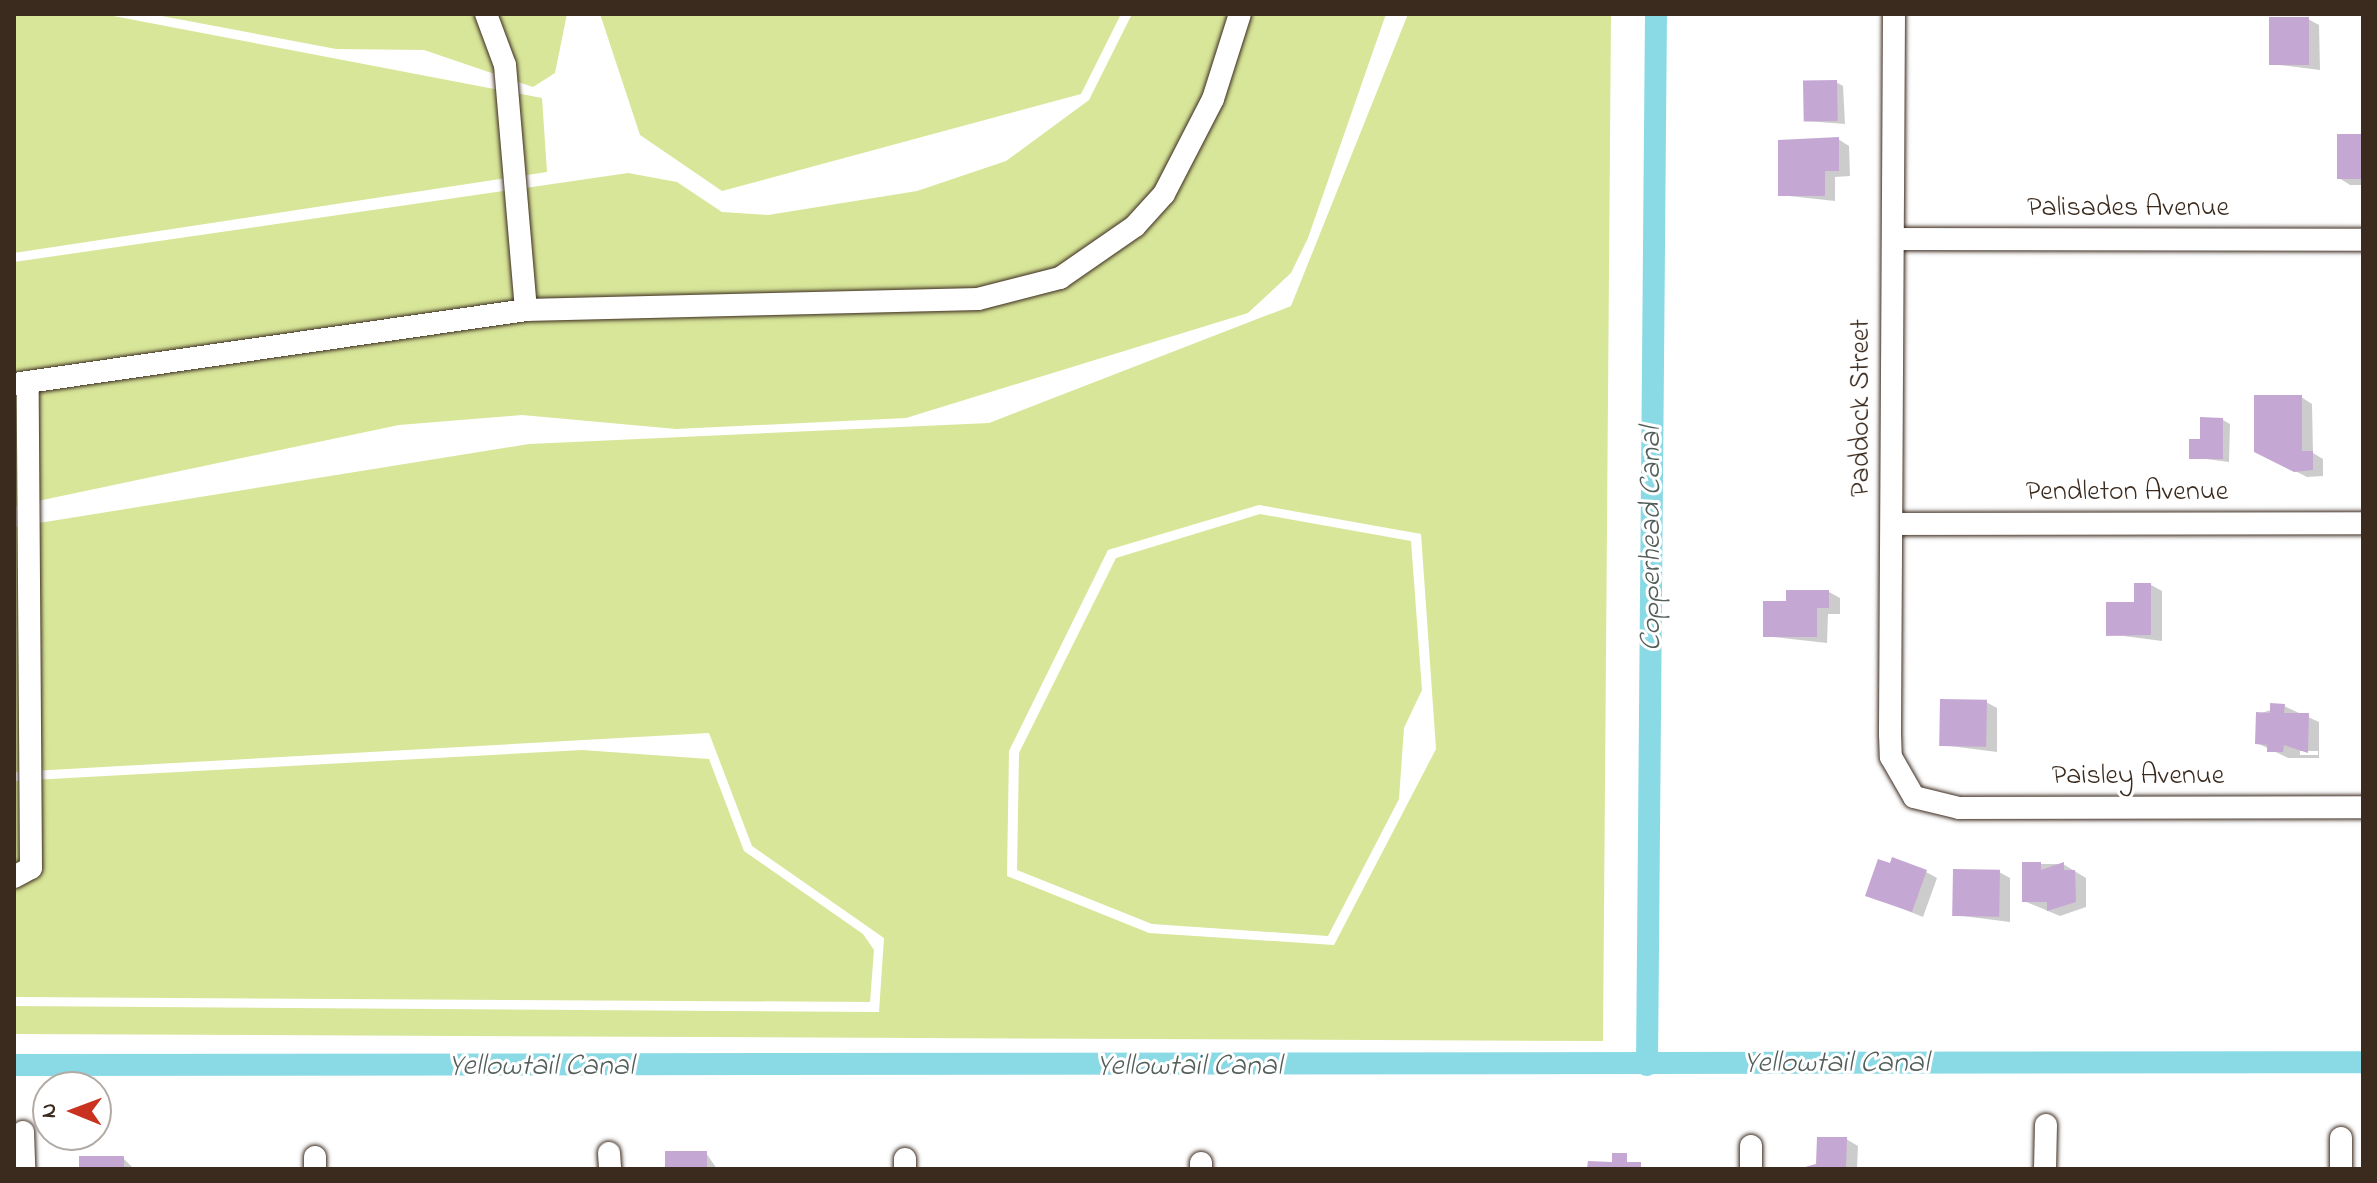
<!DOCTYPE html>
<style>
body{margin:0}
#map{position:relative;width:2377px;height:1183px;overflow:hidden;background:#fff;font-family:"Indie Flower",sans-serif}
div>[style]{position:absolute}
.green>*{inset:0;background:#d8e699}
.shadow>*{inset:0;background:#0003}
.canal>*{height:22px;margin:-11px;padding:0 11px;transform-origin:11px;border-radius:11px;background:#8adae6}
.building>*{inset:0;background:#c5a7d3;transform-origin:0 0}
.roads{filter:drop-shadow(0 0 2px #3b2a1e) drop-shadow(0 0 2px #3b2a1e)}
.minor>*{height:22px;margin:-11px;padding:0 11px;transform-origin:11px;border-radius:11px;background:#fff}
span{translate:-50% -50%;white-space:nowrap;text-align:center;line-height:1.15;-webkit-text-stroke:6px #fff;paint-order:stroke}
.street-label{font-size:28px;color:#3b2a1e}
.water-label{font-size:30px;color:#535f5a;font-style:italic}
.frame{position:absolute;inset:0;border:16px solid #3b2a1e;pointer-events:none}
.north{position:absolute;left:32px;top:1071px;width:80px;height:80px;box-sizing:border-box;background:#fff;border:2px solid #b1aaa5;border-radius:50%;rotate:271deg;font-size:22px;font-weight:700;line-height:32px;text-align:center;color:#3b2a1e}
.north::after{content:'';display:block;margin:auto;width:28px;height:36px;background:#c8321e;clip-path:polygon(50% 0,100% 100%,50% 72%,0 100%)}
</style>
<div id="map">
<div class="green">
<i style="clip-path:polygon(14px 14px,103px 14px,542px 98px,547px 172px,14px 253px)"></i>
<i style="clip-path:polygon(151px 14px,567px 14px,555px 73px,533px 87px,424px 50px,336px 49px)"></i>
<i style="clip-path:polygon(600px 14px,1121px 14px,1081px 94px,722px 191px,640px 135px)"></i>
<i style="clip-path:polygon(1132px 14px,1386px 14px,1308px 238px,1291px 273px,1248px 313px,906px 418px,676px 429px,522px 415px,399px 425px,14px 506px,14px 262px,628px 173px,677px 182px,722px 212px,768px 215px,917px 191px,1006px 161px,1089px 100px)"></i>
<i style="clip-path:polygon(evenodd,1408px 14px,1611px 14px,1603px 1041px,14px 1034px,14px 1006px,879px 1012px,884px 938px,752px 846px,709px 733px,14px 772px,14px 527px,529px 444px,989px 423px,1291px 306px,1408px 14px,1259px 505px,1421px 534px,1436px 749px,1334px 945px,1149px 933px,1007px 876px,1009px 751px,1108px 550px,1259px 505px)"></i>
<i style="clip-path:polygon(1260px 514px,1411px 541px,1422px 690px,1404px 728px,1399px 799px,1328px 936px,1152px 924px,1017px 870px,1019px 753px,1116px 558px)"></i>
<i style="clip-path:polygon(582px 750px,709px 759px,744px 851px,863px 934px,874px 950px,870px 1002px,14px 997px,14px 781px)"></i>
</div>
<div class="shadow">
<i style="clip-path:polygon(2308px 19px,2319px 25px,2320px 70px,2271px 64px)"></i>
<i style="clip-path:polygon(1836px 82px,1843px 86px,1845px 124px,1806px 121px)"></i>
<i style="clip-path:polygon(2363px 136px,2363px 185px,2350px 185px,2339px 178px)"></i>
<i style="clip-path:polygon(1838px 139px,1849px 146px,1850px 176px,1835px 177px,1835px 201px,1780px 195px)"></i>
<i style="clip-path:polygon(2301px 397px,2312px 404px,2313px 453px,2323px 459px,2323px 476px,2307px 477px,2268px 457px)"></i>
<i style="clip-path:polygon(2223px 420px,2230px 424px,2229px 462px,2191px 457px)"></i>
<i style="clip-path:polygon(2151px 585px,2162px 591px,2162px 641px,2108px 634px)"></i>
<i style="clip-path:polygon(1829px 592px,1840px 598px,1840px 614px,1828px 614px,1827px 643px,1765px 636px,1788px 603px)"></i>
<i style="clip-path:polygon(1986px 702px,1997px 708px,1997px 752px,1942px 745px)"></i>
<i style="clip-path:polygon(evenodd,2284px 706px,2319px 722px,2319px 758px,2288px 758px,2257px 743px,2258px 714px,2284px 706px,2300px 751px,2318px 751px,2318px 755px,2300px 755px,2300px 751px)"></i>
<i style="clip-path:polygon(2040px 864px,2063px 864px,2086px 878px,2086px 907px,2060px 916px,2024px 901px)"></i>
<i style="clip-path:polygon(1926px 872px,1937px 878px,1923px 917px,1868px 895px)"></i>
<i style="clip-path:polygon(1999px 872px,2010px 878px,2010px 922px,1955px 915px)"></i>
<i style="clip-path:polygon(1846px 1139px,1858px 1146px,1857px 1169px,1800px 1169px,1818px 1166px)"></i>
<i style="clip-path:polygon(706px 1153px,717px 1169px,667px 1169px)"></i>
<i style="clip-path:polygon(123px 1158px,134px 1169px,81px 1169px)"></i>
</div>
<div class="canal">
<i style="left:14px;top:1065px;width:2349px;rotate:-0.07deg"></i>
<i style="left:1647px;top:1065px;width:1051px;rotate:-89.51deg"></i>
</div>
<div class="building">
<i style="left:2269px;top:17px;width:40px;height:48px"></i>
<i style="left:1837px;top:80px;width:41px;height:34px;rotate:89deg"></i>
<i style="left:2337px;top:134px;width:26px;height:45px"></i>
<i style="clip-path:polygon(1839px 137px,1839px 171px,1825px 171px,1825px 196px,1778px 196px,1778px 140px)"></i>
<i style="clip-path:polygon(2254px 395px,2302px 395px,2302px 451px,2313px 451px,2313px 470px,2294px 472px,2254px 452px)"></i>
<i style="clip-path:polygon(2200px 417px,2223px 418px,2223px 459px,2189px 459px,2189px 439px,2200px 439px)"></i>
<i style="clip-path:polygon(2134px 583px,2151px 583px,2151px 635px,2106px 636px,2106px 602px,2134px 602px)"></i>
<i style="clip-path:polygon(1786px 590px,1829px 590px,1829px 608px,1817px 608px,1817px 637px,1763px 637px,1763px 601px,1786px 601px)"></i>
<i style="left:1940px;top:699px;width:47px;height:47px;rotate:1deg"></i>
<i style="clip-path:polygon(2270px 703px,2285px 704px,2284px 713px,2309px 713px,2308px 753px,2284px 745px,2283px 752px,2267px 752px,2267px 745px,2255px 744px,2256px 712px,2270px 713px)"></i>
<i style="clip-path:polygon(1892px 857px,1927px 870px,1912px 912px,1865px 896px,1878px 859px,1890px 863px)"></i>
<i style="clip-path:polygon(2022px 862px,2041px 862px,2041px 870px,2064px 862px,2064px 870px,2075px 870px,2076px 902px,2047px 911px,2047px 902px,2022px 902px)"></i>
<i style="left:1953px;top:869px;width:47px;height:47px;rotate:1deg"></i>
<i style="clip-path:polygon(1817px 1137px,1847px 1137px,1846px 1169px,1798px 1169px,1816px 1164px)"></i>
<i style="left:665px;top:1151px;width:42px;height:18px"></i>
<i style="clip-path:polygon(1612px 1153px,1627px 1153px,1627px 1162px,1641px 1162px,1641px 1169px,1587px 1169px,1588px 1161px,1612px 1162px)"></i>
<i style="left:79px;top:1156px;width:45px;height:13px"></i>
</div>
<div class="roads">
<div class="minor">
<i style="left:486px;top:14px;width:54px;rotate:69.6deg"></i>
<i style="left:505px;top:65px;width:246px;rotate:85.1deg"></i>
<i style="left:1894px;top:14px;width:720px;rotate:90.32deg"></i>
<i style="left:1890px;top:734px;width:23px;rotate:88deg"></i>
<i style="left:1891px;top:757px;width:46px;rotate:60.1deg"></i>
<i style="left:1914px;top:797px;width:46px;rotate:13.7deg"></i>
<i style="left:1959px;top:808px;width:404px;rotate:-0.1deg"></i>
<i style="left:1893px;top:239px;width:470px;rotate:0.1deg"></i>
<i style="left:14px;top:384px;width:517px;rotate:-8.22deg"></i>
<i style="left:526px;top:310px;width:452px;rotate:-1.4deg"></i>
<i style="left:978px;top:299px;width:85px;rotate:-14.4deg"></i>
<i style="left:1060px;top:278px;width:91px;rotate:-34.7deg"></i>
<i style="left:1135px;top:226px;width:43px;rotate:-47.8deg"></i>
<i style="left:1164px;top:194px;width:107px;rotate:-62.7deg"></i>
<i style="left:1213px;top:99px;width:89px;rotate:-72.4deg"></i>
<i style="left:1892px;top:524px;width:471px;rotate:-0.1deg"></i>
<i style="left:14px;top:877px;width:19px;rotate:-28deg"></i>
<i style="left:31px;top:868px;width:486px;rotate:-90.4deg"></i>
<i style="left:23px;top:1132px;width:37px;rotate:88deg"></i>
<i style="left:609px;top:1153px;width:16px;rotate:86deg"></i>
<i style="left:315px;top:1157px;width:12px;rotate:90deg"></i>
<i style="left:905px;top:1159px;width:10px;rotate:90deg"></i>
<i style="left:1201px;top:1163px;width:6px;rotate:90deg"></i>
<i style="left:1751px;top:1169px;width:23px;rotate:-90deg"></i>
<i style="left:2045px;top:1169px;width:44px;rotate:-88.7deg"></i>
<i style="left:2341px;top:1169px;width:31px;rotate:-90deg"></i>
</div>
</div>
<div class="street-label">
<span style="left:2128px;top:209px">Palisades Avenue</span>
<span style="left:1862px;top:408px;rotate:-90deg">Paddock Street</span>
<span style="left:2127px;top:493px">Pendleton Avenue</span>
<span style="left:2138px;top:777px">Paisley Avenue</span>
</div>
<div class="water-label">
<span style="left:1652px;top:539px;rotate:-90deg">Copperhead Canal</span>
<span style="left:1836px;top:1064px">Yellowtail Canal</span>
<span style="left:541px;top:1067px">Yellowtail Canal</span>
<span style="left:1189px;top:1067px">Yellowtail Canal</span>
</div>
<div class="frame"></div>
<div class="north">N</div>
</div>
